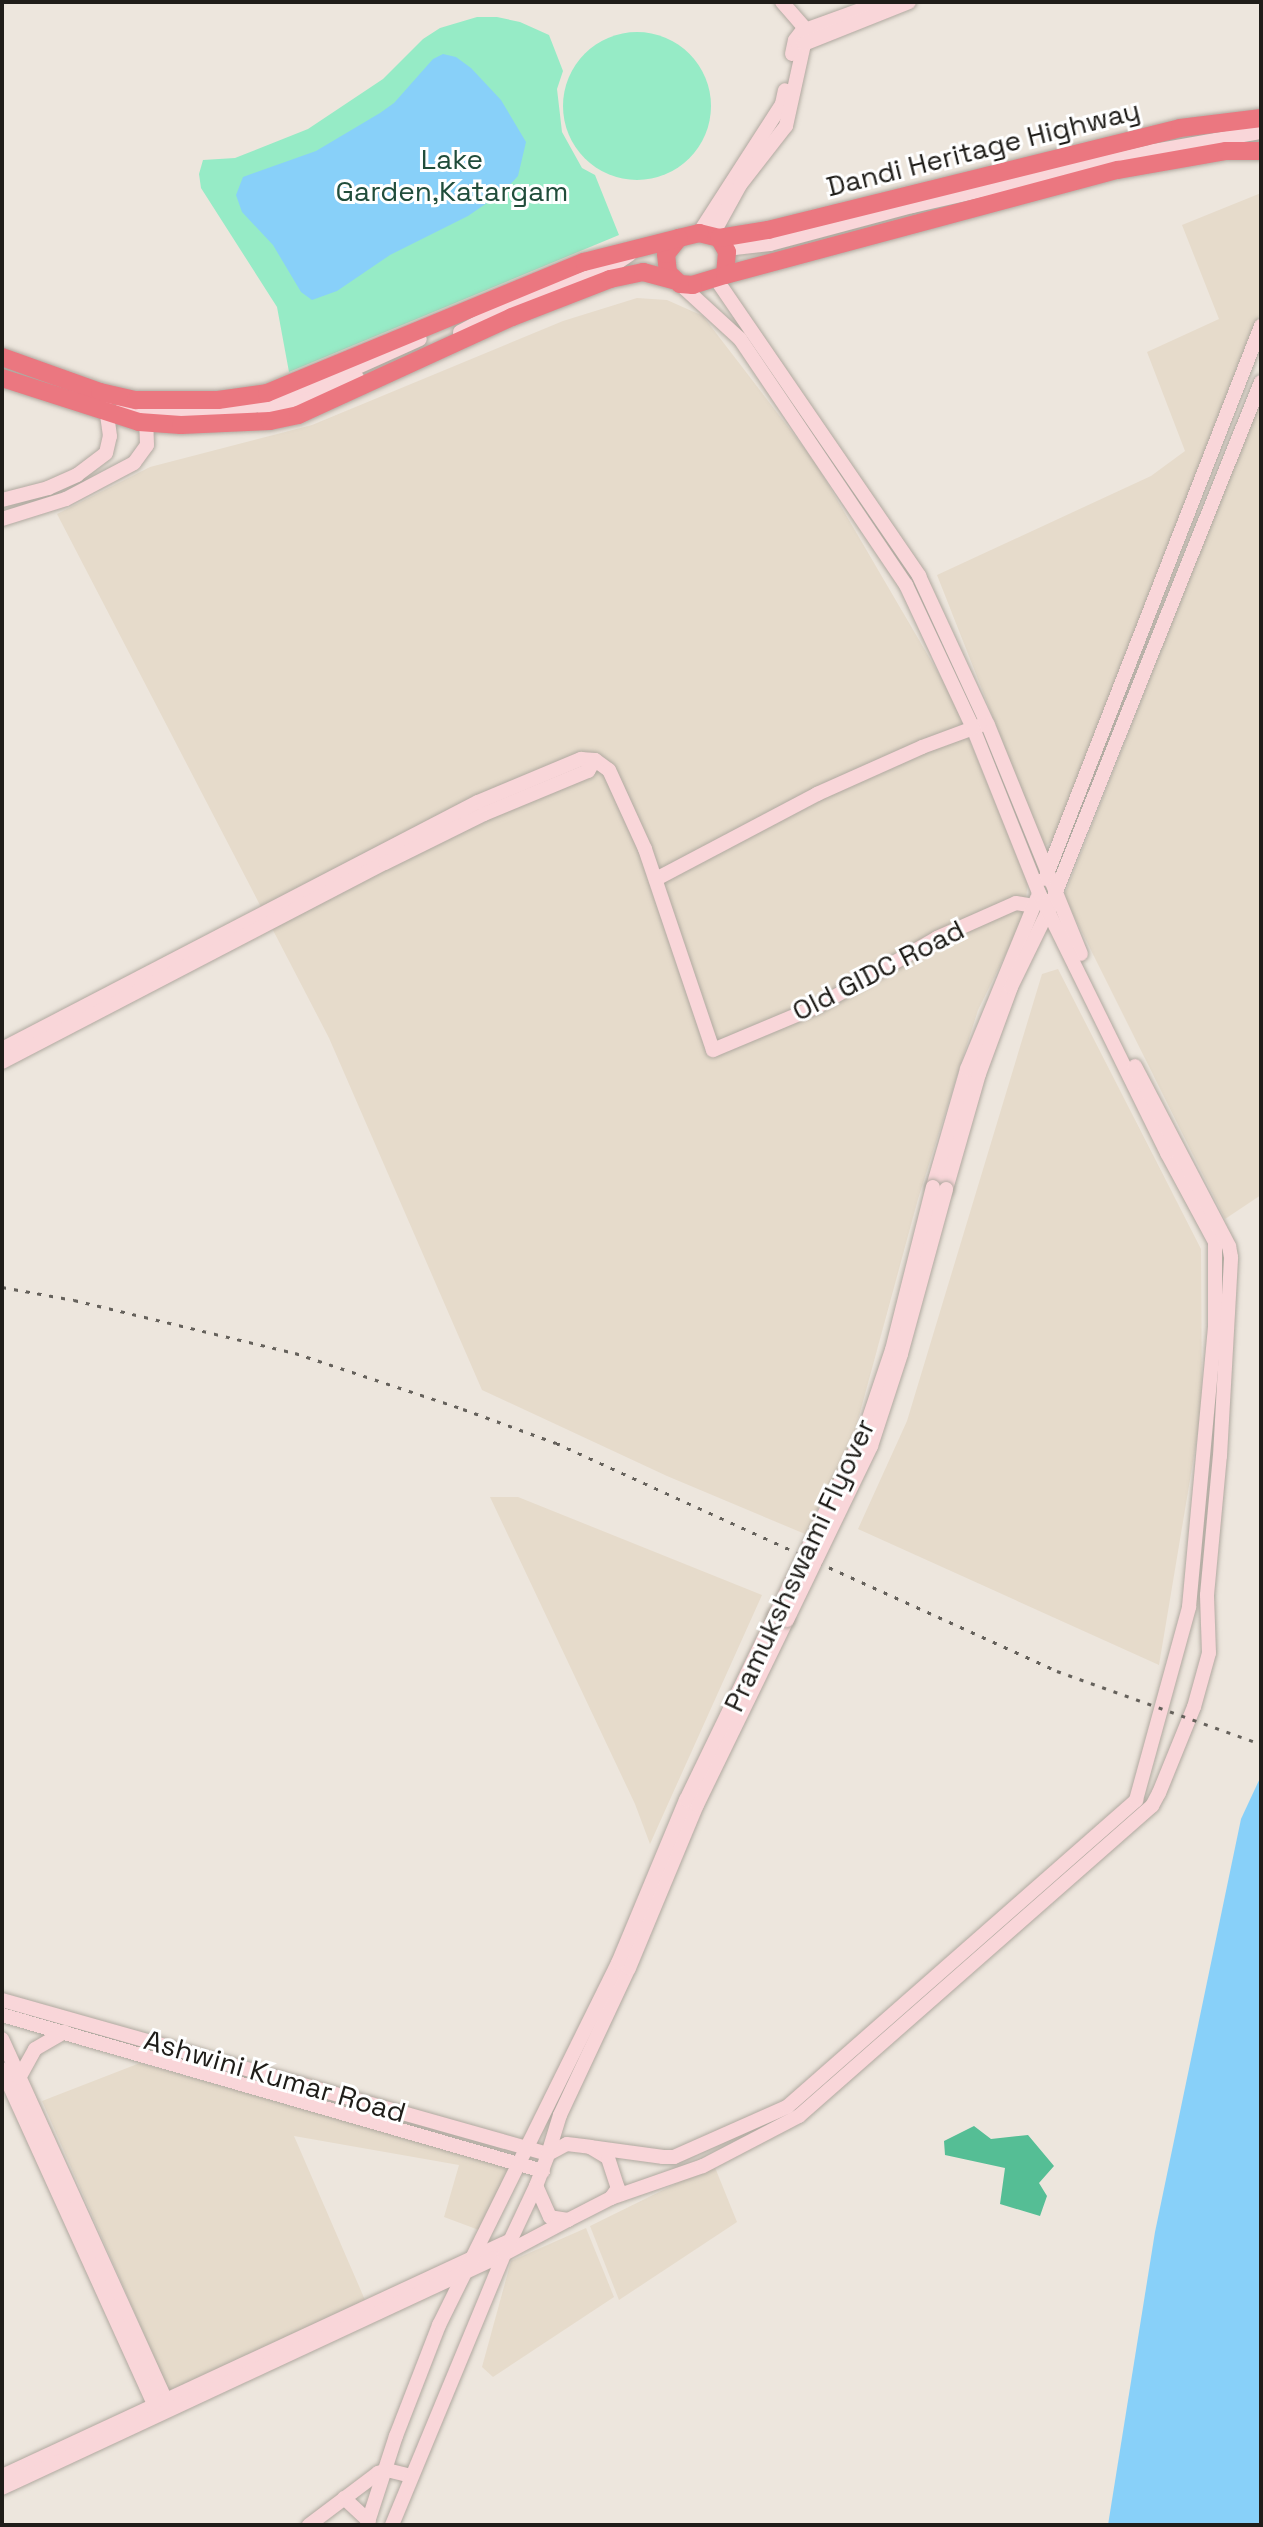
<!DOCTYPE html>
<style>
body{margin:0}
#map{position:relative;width:1263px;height:2527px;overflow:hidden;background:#ede6dd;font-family:"Space Grotesk",sans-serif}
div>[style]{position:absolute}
.built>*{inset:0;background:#e6dbcb}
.green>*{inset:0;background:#96ebc6}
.round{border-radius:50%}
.forest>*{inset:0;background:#55be95}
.water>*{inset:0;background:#88d0f9}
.roads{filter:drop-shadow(0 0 2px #b0a9a0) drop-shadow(0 0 2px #b0a9a0)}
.secondary>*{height:14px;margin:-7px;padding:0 7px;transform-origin:7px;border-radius:7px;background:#f9d6d9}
.highway>*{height:18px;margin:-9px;padding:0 9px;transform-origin:9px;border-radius:9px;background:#eb7780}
.rail>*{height:3px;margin-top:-1.5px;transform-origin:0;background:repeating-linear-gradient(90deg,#65615b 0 4px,transparent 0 12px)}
.bridges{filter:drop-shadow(0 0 2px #b0a9a0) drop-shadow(0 0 2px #b0a9a0)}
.secondary-bridge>*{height:14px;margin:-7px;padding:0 7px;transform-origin:7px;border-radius:7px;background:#f9d6d9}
span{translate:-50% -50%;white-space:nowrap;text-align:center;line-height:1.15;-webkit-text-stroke:6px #fff;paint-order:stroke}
.street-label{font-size:28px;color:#1f1d19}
.park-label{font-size:28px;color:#214d3b}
.frame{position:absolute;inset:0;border:4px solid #1f1d19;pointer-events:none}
</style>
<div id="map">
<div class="built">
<i style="clip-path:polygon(1261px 193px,1261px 310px,1060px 835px,1044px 847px,937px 575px,1151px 476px,1185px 451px,1147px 352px,1219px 319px,1182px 225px)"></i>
<i style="clip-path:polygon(637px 298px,667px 300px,703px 316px,815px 462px,950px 693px,1028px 881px,1024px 917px,978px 1010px,918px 1199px,852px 1442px,805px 1534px,667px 1476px,482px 1390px,329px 1038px,57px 514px,150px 467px,312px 425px,563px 321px)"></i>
<i style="clip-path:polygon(1261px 397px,1261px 1195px,1225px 1219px,1064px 896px)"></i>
<i style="clip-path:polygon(1058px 969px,1201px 1249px,1202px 1408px,1159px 1665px,858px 1529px,907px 1421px,1042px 974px)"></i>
<i style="clip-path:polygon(490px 1497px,518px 1497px,762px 1595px,650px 1844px,635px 1804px)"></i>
<i style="clip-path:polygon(140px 2063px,509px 2167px,479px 2230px,444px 2217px,459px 2165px,294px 2136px,365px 2300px,169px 2391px,42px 2101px)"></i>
<i style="clip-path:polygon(714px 2165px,737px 2222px,619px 2300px,590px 2226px)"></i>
<i style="clip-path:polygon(586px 2228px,614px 2297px,493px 2377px,482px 2367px,511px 2261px)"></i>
</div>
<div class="green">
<i style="clip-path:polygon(477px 17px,497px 17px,520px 22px,549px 35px,563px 71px,557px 89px,562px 132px,582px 168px,595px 175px,619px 235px,289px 372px,277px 307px,201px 188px,199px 174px,203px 160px,235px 158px,308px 129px,383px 79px,423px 39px,440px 28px)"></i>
<i class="round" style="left:563px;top:32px;width:148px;height:148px"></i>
</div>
<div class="forest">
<i style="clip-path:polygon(974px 2126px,991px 2139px,1028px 2135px,1054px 2166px,1039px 2183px,1047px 2196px,1040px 2216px,1000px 2204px,1005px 2168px,945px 2155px,944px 2141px)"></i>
</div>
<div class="water">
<i style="clip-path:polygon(443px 54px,456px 57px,471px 68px,501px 100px,526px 142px,518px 176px,503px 192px,468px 216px,390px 255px,337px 291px,312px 300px,301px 292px,273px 245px,242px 212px,236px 195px,243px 177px,316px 151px,380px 113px,394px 103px,433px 59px)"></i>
<i style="clip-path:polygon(1261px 1776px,1261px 2525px,1108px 2525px,1155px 2232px,1241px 1819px)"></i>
</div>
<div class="roads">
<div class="secondary">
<i style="left:782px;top:2px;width:43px;rotate:48.8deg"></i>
<i style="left:792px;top:54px;width:14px;rotate:-78deg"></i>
<i style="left:795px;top:40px;width:11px;rotate:-52deg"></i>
<i style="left:802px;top:31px;width:85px;rotate:-19.9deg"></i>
<i style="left:699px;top:233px;width:153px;rotate:-57.2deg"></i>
<i style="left:782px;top:104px;width:14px;rotate:-78deg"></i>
<i style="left:712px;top:236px;width:58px;rotate:-61.2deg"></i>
<i style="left:740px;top:185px;width:75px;rotate:-52.1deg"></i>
<i style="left:786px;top:126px;width:84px;rotate:-77.6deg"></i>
<i style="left:804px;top:44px;width:113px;rotate:-21.8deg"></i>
<i style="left:726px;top:249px;width:44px;rotate:-6.5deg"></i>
<i style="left:770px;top:244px;width:147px;rotate:-15deg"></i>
<i style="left:912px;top:206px;width:248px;rotate:-12.8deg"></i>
<i style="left:1154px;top:151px;width:109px;rotate:-10.1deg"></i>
<i style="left:716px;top:279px;width:360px;rotate:55.6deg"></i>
<i style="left:919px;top:576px;width:164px;rotate:65.2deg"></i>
<i style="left:988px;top:725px;width:247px;rotate:67.9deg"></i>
<i style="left:495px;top:311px;width:117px;rotate:-20deg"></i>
<i style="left:605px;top:271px;width:30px;rotate:-34deg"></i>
<i style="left:460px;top:332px;width:47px;rotate:-27.6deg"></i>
<i style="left:123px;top:405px;width:50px;rotate:12.7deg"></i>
<i style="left:162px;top:410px;width:83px;rotate:-1.4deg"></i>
<i style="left:245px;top:408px;width:38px;rotate:-11deg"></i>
<i style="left:282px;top:401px;width:151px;rotate:-24.2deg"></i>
<i style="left:265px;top:413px;width:32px;rotate:-14deg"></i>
<i style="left:296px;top:405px;width:67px;rotate:-23.9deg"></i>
<i style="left:2px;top:500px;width:48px;rotate:-14.6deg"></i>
<i style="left:48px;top:488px;width:32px;rotate:-24deg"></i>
<i style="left:77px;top:475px;width:36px;rotate:-37deg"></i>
<i style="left:106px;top:453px;width:17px;rotate:-77deg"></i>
<i style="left:110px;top:436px;width:30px;rotate:-98deg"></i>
<i style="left:2px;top:519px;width:67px;rotate:-17.4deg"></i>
<i style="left:66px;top:499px;width:77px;rotate:-27.9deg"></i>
<i style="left:134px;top:463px;width:22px;rotate:-54deg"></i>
<i style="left:147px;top:445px;width:32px;rotate:-92deg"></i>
<i style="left:658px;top:878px;width:180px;rotate:-27.8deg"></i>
<i style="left:817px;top:794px;width:115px;rotate:-24.1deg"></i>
<i style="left:922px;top:747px;width:61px;rotate:-20.2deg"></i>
<i style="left:1045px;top:879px;width:594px;rotate:-68.66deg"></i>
<i style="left:2px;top:1049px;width:536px;rotate:-27.43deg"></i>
<i style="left:478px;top:802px;width:112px;rotate:-22.7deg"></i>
<i style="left:581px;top:759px;width:14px;rotate:4deg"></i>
<i style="left:595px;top:760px;width:17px;rotate:36deg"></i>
<i style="left:609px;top:770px;width:87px;rotate:65.5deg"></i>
<i style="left:645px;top:849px;width:212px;rotate:71.3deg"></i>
<i style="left:713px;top:1050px;width:114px;rotate:-22.7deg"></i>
<i style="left:818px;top:1006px;width:137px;rotate:-29.7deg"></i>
<i style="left:937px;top:938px;width:86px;rotate:-23.9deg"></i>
<i style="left:1016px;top:903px;width:18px;rotate:9deg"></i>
<i style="left:2px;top:1062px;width:432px;rotate:-27.5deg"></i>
<i style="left:385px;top:863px;width:110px;rotate:-26.3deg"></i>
<i style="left:484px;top:814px;width:113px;rotate:-22.5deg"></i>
<i style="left:588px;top:771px;width:13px;rotate:-58deg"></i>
<i style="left:933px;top:1187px;width:123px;rotate:-73.9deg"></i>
<i style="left:967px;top:1069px;width:185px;rotate:-67.7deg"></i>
<i style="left:946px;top:1189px;width:120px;rotate:-74deg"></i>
<i style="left:979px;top:1074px;width:93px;rotate:-69.8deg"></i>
<i style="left:1011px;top:987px;width:87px;rotate:-64deg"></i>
<i style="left:1049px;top:909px;width:568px;rotate:-68.09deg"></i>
<i style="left:2px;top:2000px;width:567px;rotate:15.75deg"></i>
<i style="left:548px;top:2154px;width:41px;rotate:-72.9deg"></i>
<i style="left:560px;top:2115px;width:162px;rotate:-64.9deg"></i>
<i style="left:629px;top:1968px;width:177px;rotate:-67.4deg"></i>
<i style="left:697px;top:1805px;width:206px;rotate:-64.1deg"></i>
<i style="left:2px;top:2015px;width:563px;rotate:16.09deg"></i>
<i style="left:2px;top:2039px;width:404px;rotate:65.6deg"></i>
<i style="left:2px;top:2069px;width:375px;rotate:65.6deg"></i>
<i style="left:19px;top:2078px;width:33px;rotate:-61deg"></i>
<i style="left:35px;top:2049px;width:34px;rotate:-30deg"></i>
<i style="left:590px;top:2147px;width:21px;rotate:31deg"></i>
<i style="left:608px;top:2158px;width:32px;rotate:72deg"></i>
<i style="left:618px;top:2188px;width:12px;rotate:125deg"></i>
<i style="left:611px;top:2198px;width:48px;rotate:152.9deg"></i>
<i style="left:568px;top:2220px;width:18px;rotate:-171deg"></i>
<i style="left:550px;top:2217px;width:34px;rotate:-114deg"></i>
<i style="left:536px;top:2186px;width:34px;rotate:-69deg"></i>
<i style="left:548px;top:2154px;width:21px;rotate:-28deg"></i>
<i style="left:567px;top:2144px;width:23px;rotate:7deg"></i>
<i style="left:590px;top:2147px;width:74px;rotate:7.8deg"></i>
<i style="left:663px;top:2157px;width:11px"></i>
<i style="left:674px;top:2157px;width:124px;rotate:-23.9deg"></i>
<i style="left:787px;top:2107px;width:465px;rotate:-41.3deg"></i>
<i style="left:1136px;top:1800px;width:200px;rotate:-74.6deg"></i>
<i style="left:1189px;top:1607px;width:282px;rotate:-84.7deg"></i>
<i style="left:1215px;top:1326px;width:84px;rotate:-90deg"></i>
<i style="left:1215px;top:1242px;width:101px;rotate:-118.3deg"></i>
<i style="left:1167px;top:1153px;width:290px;rotate:-116.2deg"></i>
<i style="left:1039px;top:893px;width:178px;rotate:-111.8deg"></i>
<i style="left:973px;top:728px;width:158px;rotate:-115.1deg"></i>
<i style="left:906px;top:585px;width:297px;rotate:-124deg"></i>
<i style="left:740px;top:339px;width:81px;rotate:-137.5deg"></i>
<i style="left:611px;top:2198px;width:97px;rotate:-19.2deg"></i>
<i style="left:703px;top:2166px;width:108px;rotate:-27.5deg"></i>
<i style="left:799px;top:2116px;width:470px;rotate:-41.3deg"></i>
<i style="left:1152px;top:1806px;width:15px;rotate:-62deg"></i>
<i style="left:1159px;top:1793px;width:93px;rotate:-67.9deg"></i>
<i style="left:1194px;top:1707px;width:56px;rotate:-74.5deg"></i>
<i style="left:1209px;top:1653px;width:58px;rotate:-92deg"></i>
<i style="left:1207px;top:1595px;width:140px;rotate:-84.7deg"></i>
<i style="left:1220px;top:1456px;width:199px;rotate:-86.8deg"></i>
<i style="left:1231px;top:1257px;width:11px;rotate:-100deg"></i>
<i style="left:1229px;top:1246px;width:203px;rotate:-117.6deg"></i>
<i style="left:2px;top:2476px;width:561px;rotate:-24.87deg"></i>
<i style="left:2px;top:2488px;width:554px;rotate:-24.99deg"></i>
<i style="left:504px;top:2254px;width:72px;rotate:-28deg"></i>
<i style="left:344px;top:2498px;width:34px;rotate:43deg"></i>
<i style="left:309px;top:2525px;width:86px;rotate:-37deg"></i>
<i style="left:378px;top:2473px;width:9px;rotate:-18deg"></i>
<i style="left:387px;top:2470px;width:25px;rotate:14deg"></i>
<i style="left:367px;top:2525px;width:94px;rotate:-72deg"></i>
<i style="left:396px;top:2436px;width:119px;rotate:-68.8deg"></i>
<i style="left:439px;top:2325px;width:404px;rotate:-63.7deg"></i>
<i style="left:618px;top:1963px;width:177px;rotate:-67.4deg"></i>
<i style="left:686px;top:1800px;width:204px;rotate:-64.2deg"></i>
<i style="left:392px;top:2525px;width:293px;rotate:-67.5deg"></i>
<i style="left:504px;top:2254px;width:75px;rotate:-64.8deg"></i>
</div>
<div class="highway">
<i style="left:699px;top:233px;width:21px;rotate:14deg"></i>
<i style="left:719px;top:238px;width:16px;rotate:60deg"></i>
<i style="left:727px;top:252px;width:23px;rotate:95deg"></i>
<i style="left:725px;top:275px;width:34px;rotate:163deg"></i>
<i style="left:693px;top:285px;width:13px;rotate:-176deg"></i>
<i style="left:680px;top:284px;width:16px;rotate:-137deg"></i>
<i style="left:668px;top:273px;width:19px;rotate:-96deg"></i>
<i style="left:666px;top:254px;width:21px;rotate:-51deg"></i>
<i style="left:679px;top:238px;width:21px;rotate:-14deg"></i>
<i style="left:719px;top:238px;width:50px;rotate:-9.3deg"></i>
<i style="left:768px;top:230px;width:424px;rotate:-13.9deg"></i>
<i style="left:1180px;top:128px;width:82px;rotate:-7deg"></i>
<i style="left:725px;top:275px;width:407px;rotate:-15deg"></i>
<i style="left:1118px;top:170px;width:110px;rotate:-10deg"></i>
<i style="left:1226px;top:151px;width:35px"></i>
<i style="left:2px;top:357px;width:104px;rotate:19.7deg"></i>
<i style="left:100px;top:392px;width:37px;rotate:13deg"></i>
<i style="left:136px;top:400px;width:82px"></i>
<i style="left:218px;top:400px;width:49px;rotate:-8.1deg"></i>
<i style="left:267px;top:393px;width:343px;rotate:-22.5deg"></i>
<i style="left:584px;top:262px;width:98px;rotate:-14.2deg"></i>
<i style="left:2px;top:378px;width:144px;rotate:17.8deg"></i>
<i style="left:139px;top:422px;width:42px;rotate:4.1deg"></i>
<i style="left:181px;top:425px;width:89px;rotate:-2.6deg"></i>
<i style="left:270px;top:421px;width:29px;rotate:-12deg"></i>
<i style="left:298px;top:415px;width:235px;rotate:-24.6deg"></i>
<i style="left:512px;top:317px;width:105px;rotate:-21.2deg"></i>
<i style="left:610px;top:279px;width:34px;rotate:-12deg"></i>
<i style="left:643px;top:272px;width:31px;rotate:15deg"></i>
</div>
</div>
<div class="rail">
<i style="left:2px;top:1287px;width:73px;rotate:10.2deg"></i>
<i style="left:74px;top:1300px;width:227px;rotate:13.5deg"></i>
<i style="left:295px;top:1353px;width:177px;rotate:18.4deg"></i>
<i style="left:463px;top:1409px;width:99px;rotate:20.1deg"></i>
<i style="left:556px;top:1443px;width:550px;rotate:24.47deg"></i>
<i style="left:1057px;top:1671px;width:217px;rotate:19.7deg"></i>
</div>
<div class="bridges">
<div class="secondary-bridge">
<i style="left:775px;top:1616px;width:203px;rotate:-64.1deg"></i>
<i style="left:864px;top:1433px;width:88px;rotate:-71.4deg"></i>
<i style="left:892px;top:1350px;width:168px;rotate:-75.9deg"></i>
<i style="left:787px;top:1620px;width:193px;rotate:-64.2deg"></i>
<i style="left:871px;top:1446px;width:97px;rotate:-71.9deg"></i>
<i style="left:901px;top:1354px;width:171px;rotate:-74.7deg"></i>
</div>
</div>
<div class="street-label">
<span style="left:983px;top:148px;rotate:-14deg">Dandi Heritage Highway</span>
<span style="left:878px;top:970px;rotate:-27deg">Old GIDC Road</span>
<span style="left:799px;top:1565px;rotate:-65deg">Pramukshswami Flyover</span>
<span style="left:275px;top:2076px;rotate:16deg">Ashwini Kumar Road</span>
</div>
<div class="park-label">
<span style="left:452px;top:175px">Lake<br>Garden,Katargam</span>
</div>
<div class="frame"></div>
</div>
